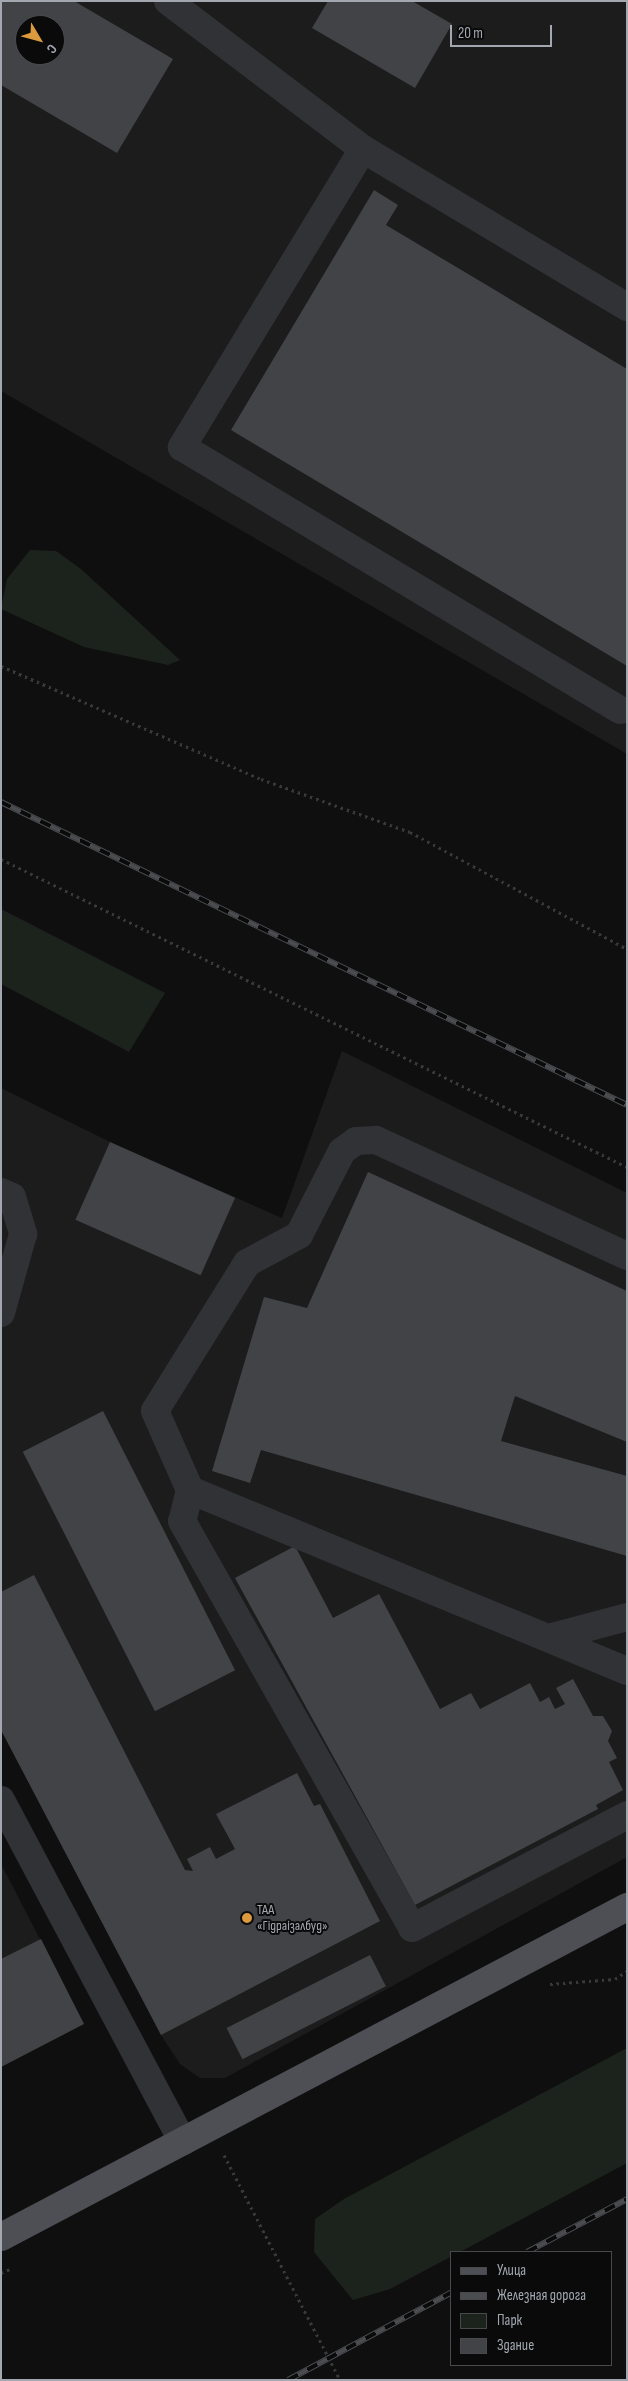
<!DOCTYPE html>
<meta charset="utf-8">
<style>
body{margin:0}
#map{position:relative;width:628px;height:2381px;overflow:hidden;background:#0f0f10;font-family:"Sofia Sans Condensed",sans-serif}
div>[style]{position:absolute}
.built>*{inset:0;background:#1c1c1d}
.green>*{inset:0;background:#1c231d}
.building>*{inset:0;background:#414346;transform-origin:0 0}
.path>*{height:3px;margin-top:-1.5px;transform-origin:0;background:repeating-linear-gradient(90deg,#37393c 0 2.5px,transparent 0 6.5px)}
.minor>*{height:28px;margin:-14px;padding:0 14px;transform-origin:14px;border-radius:14px;background:#313235}
.major>*{height:28px;margin:-14px;padding:0 14px;transform-origin:14px;border-radius:14px;background:#4d4f54}
.rail>*{height:5.5px;margin-top:-2.75px;transform-origin:0;background:repeating-linear-gradient(90deg,#0a0a0b 0 11px,#4a4c50 0 22px);box-sizing:border-box;border-block:1px solid #4a4c50}
.dots>*{width:14px;height:14px;translate:-50% -50%;box-sizing:border-box;border:2px solid #0a0a0b;border-radius:50%}
span{translate:-50% -50%;white-space:nowrap;text-align:center;line-height:1.15;-webkit-text-stroke:4px #0a0a0b;paint-order:stroke}
.poi-label{font-size:14px;color:#a2a7b0}
.left{translate:0 -50%;text-align:left}
.frame{position:absolute;inset:0;border:2px solid #a2a7b0;pointer-events:none}
.legend{position:absolute;left:450px;top:2251px;width:162px;height:115px;box-sizing:border-box;background:#0a0a0b;border:1px solid #47494d;margin:0;padding:6px 9px;list-style:none;font-size:15px;color:#a2a7b0}
.legend li{display:flex;align-items:center;gap:10px;height:25px}
.legend b{width:25px;border:1px solid #47494d}
.north{position:absolute;left:15px;top:15px;width:50px;height:50px;box-sizing:border-box;background:#0a0a0b;border:1px solid #47494d;border-radius:50%;rotate:127deg;font-size:14px;font-weight:700;line-height:20px;text-align:center;color:#a2a7b0}
.north::after{content:'';display:block;margin:auto;width:18px;height:22px;background:#db9a3d;clip-path:polygon(50% 0,100% 100%,50% 72%,0 100%)}
.scale{position:absolute;left:450px;top:25px;width:102px;height:22px;box-sizing:border-box;border:2px solid #a2a7b0;border-top:0;padding-left:6px;font-size:15px;line-height:18px;white-space:nowrap;color:#a2a7b0;-webkit-text-stroke:4px #0a0a0b;paint-order:stroke}
</style>
<div id="map">
<div class="built">
<i style="clip-path:polygon(evenodd,1px 1px,627px 1px,627px 754px,1px 391px,1px 1px,25px 25px,55px 25px,55px 55px,25px 55px,25px 25px)"></i>
<i style="clip-path:polygon(342px 1051px,627px 1193px,627px 1857px,225px 2078px,200px 2078px,180px 2064px,161px 2035px,1px 1730px,1px 1088px,110px 1142px,282px 1218px)"></i>
<i style="clip-path:polygon(1px 1864px,84px 2024px,1px 2067px)"></i>
</div>
<div class="green">
<i style="clip-path:polygon(30px 550px,56px 551px,81px 569px,180px 660px,168px 665px,84px 647px,1px 609px,7px 579px)"></i>
<i style="clip-path:polygon(1px 909px,165px 993px,129px 1052px,1px 984px)"></i>
<i style="clip-path:polygon(627px 2048px,627px 2163px,460px 2252px,452px 2252px,452px 2256px,390px 2289px,353px 2300px,314px 2252px,315px 2219px,344px 2199px)"></i>
</div>
<div class="building">
<i style="clip-path:polygon(evenodd,1px 1px,74px 1px,173px 59px,117px 153px,1px 85px,1px 1px,25px 25px,55px 25px,55px 55px,25px 55px,25px 25px)"></i>
<i style="clip-path:polygon(328px 1px,412px 1px,452px 24px,415px 88px,312px 28px)"></i>
<i style="clip-path:polygon(374px 190px,398px 205px,386px 225px,627px 369px,627px 666px,231px 430px)"></i>
<i style="left:110px;top:1142px;width:137px;height:85px;rotate:24deg"></i>
<i style="clip-path:polygon(368px 1172px,627px 1291px,627px 1442px,515px 1396px,501px 1441px,627px 1476px,627px 1556px,261px 1450px,250px 1483px,212px 1471px,264px 1297px,307px 1308px)"></i>
<i style="left:103px;top:1411px;width:291px;height:90px;rotate:63deg"></i>
<i style="clip-path:polygon(295px 1546px,333px 1618px,379px 1594px,440px 1709px,471px 1693px,480px 1709px,530px 1683px,540px 1702px,549px 1697px,555px 1709px,565px 1704px,556px 1688px,573px 1679px,593px 1716px,603px 1716px,612px 1731px,608px 1741px,617px 1758px,609px 1762px,623px 1790px,596px 1805px,598px 1809px,415px 1905px,235px 1578px)"></i>
<i style="clip-path:polygon(34px 1575px,185px 1870px,193px 1871px,187px 1859px,210px 1847px,216px 1859px,235px 1849px,216px 1814px,297px 1773px,314px 1806px,320px 1804px,380px 1921px,161px 2035px,1px 1730px,1px 1592px)"></i>
<i style="clip-path:polygon(41px 1939px,84px 2024px,1px 2067px,1px 1959px)"></i>
<i style="left:370px;top:1955px;width:35px;height:161px;rotate:63deg"></i>
</div>
<div class="path">
<i style="left:1px;top:666px;width:283px;rotate:23.5deg"></i>
<i style="left:261px;top:779px;width:158px;rotate:19.6deg"></i>
<i style="left:410px;top:832px;width:247px;rotate:28.3deg"></i>
<i style="left:1px;top:859px;width:698px;rotate:26.2deg"></i>
<i style="left:550px;top:1984px;width:65px;rotate:-4.4deg"></i>
<i style="left:615px;top:1979px;width:14px;rotate:-34deg"></i>
<i style="left:224px;top:2155px;width:253px;rotate:62.7deg"></i>
<i style="left:1px;top:2273px;width:10px;rotate:-24deg"></i>
</div>
<div class="minor">
<i style="left:168px;top:1px;width:245px;rotate:37.2deg"></i>
<i style="left:363px;top:149px;width:308px;rotate:30.9deg"></i>
<i style="left:363px;top:149px;width:349px;rotate:121.3deg"></i>
<i style="left:182px;top:447px;width:511px;rotate:30.98deg"></i>
<i style="left:1px;top:1192px;width:12px;rotate:24deg"></i>
<i style="left:12px;top:1197px;width:39px;rotate:73deg"></i>
<i style="left:23px;top:1234px;width:82px;rotate:105.6deg"></i>
<i style="left:627px;top:1256px;width:277px;rotate:-155.2deg"></i>
<i style="left:376px;top:1140px;width:20px;rotate:177deg"></i>
<i style="left:356px;top:1141px;width:17px;rotate:144deg"></i>
<i style="left:342px;top:1151px;width:94px;rotate:117.1deg"></i>
<i style="left:299px;top:1235px;width:59px;rotate:151.7deg"></i>
<i style="left:247px;top:1263px;width:174px;rotate:121.9deg"></i>
<i style="left:155px;top:1411px;width:86px;rotate:66.1deg"></i>
<i style="left:190px;top:1490px;width:473px;rotate:22.5deg"></i>
<i style="left:190px;top:1490px;width:32px;rotate:104deg"></i>
<i style="left:182px;top:1521px;width:467px;rotate:60.5deg"></i>
<i style="left:412px;top:1928px;width:243px;rotate:-27.7deg"></i>
<i style="left:548px;top:1638px;width:82px;rotate:-14.9deg"></i>
<i style="left:1px;top:1800px;width:387px;rotate:62deg"></i>
</div>
<div class="major">
<i style="left:1px;top:2237px;width:708px;rotate:-27.8deg"></i>
</div>
<div class="rail">
<i style="left:1px;top:802px;width:695px;rotate:25.83deg"></i>
<i style="left:527px;top:2252px;width:113px;rotate:-27.9deg"></i>
<i style="left:288px;top:2380px;width:186px;rotate:-28.2deg"></i>
</div>
<div class="dots">
<i style="left:247px;top:1918px;background:#db9a3d"></i>
</div>
<div class="poi-label">
<span class="left" style="left:257px;top:1918px">ТАА<br>«Гідраізалбуд»</span>
</div>
<div class="frame"></div>
<ul class="legend">
<li><b style="height:6px;background:#4d4f54"></b>Улица</li>
<li><b style="height:6px;background:#4a4c50"></b>Железная дорога</li>
<li><b style="height:14px;background:#1c231d"></b>Парк</li>
<li><b style="height:14px;background:#414346"></b>Здание</li>
</ul>
<div class="north">С</div>
<div class="scale">20 m</div>
</div>
